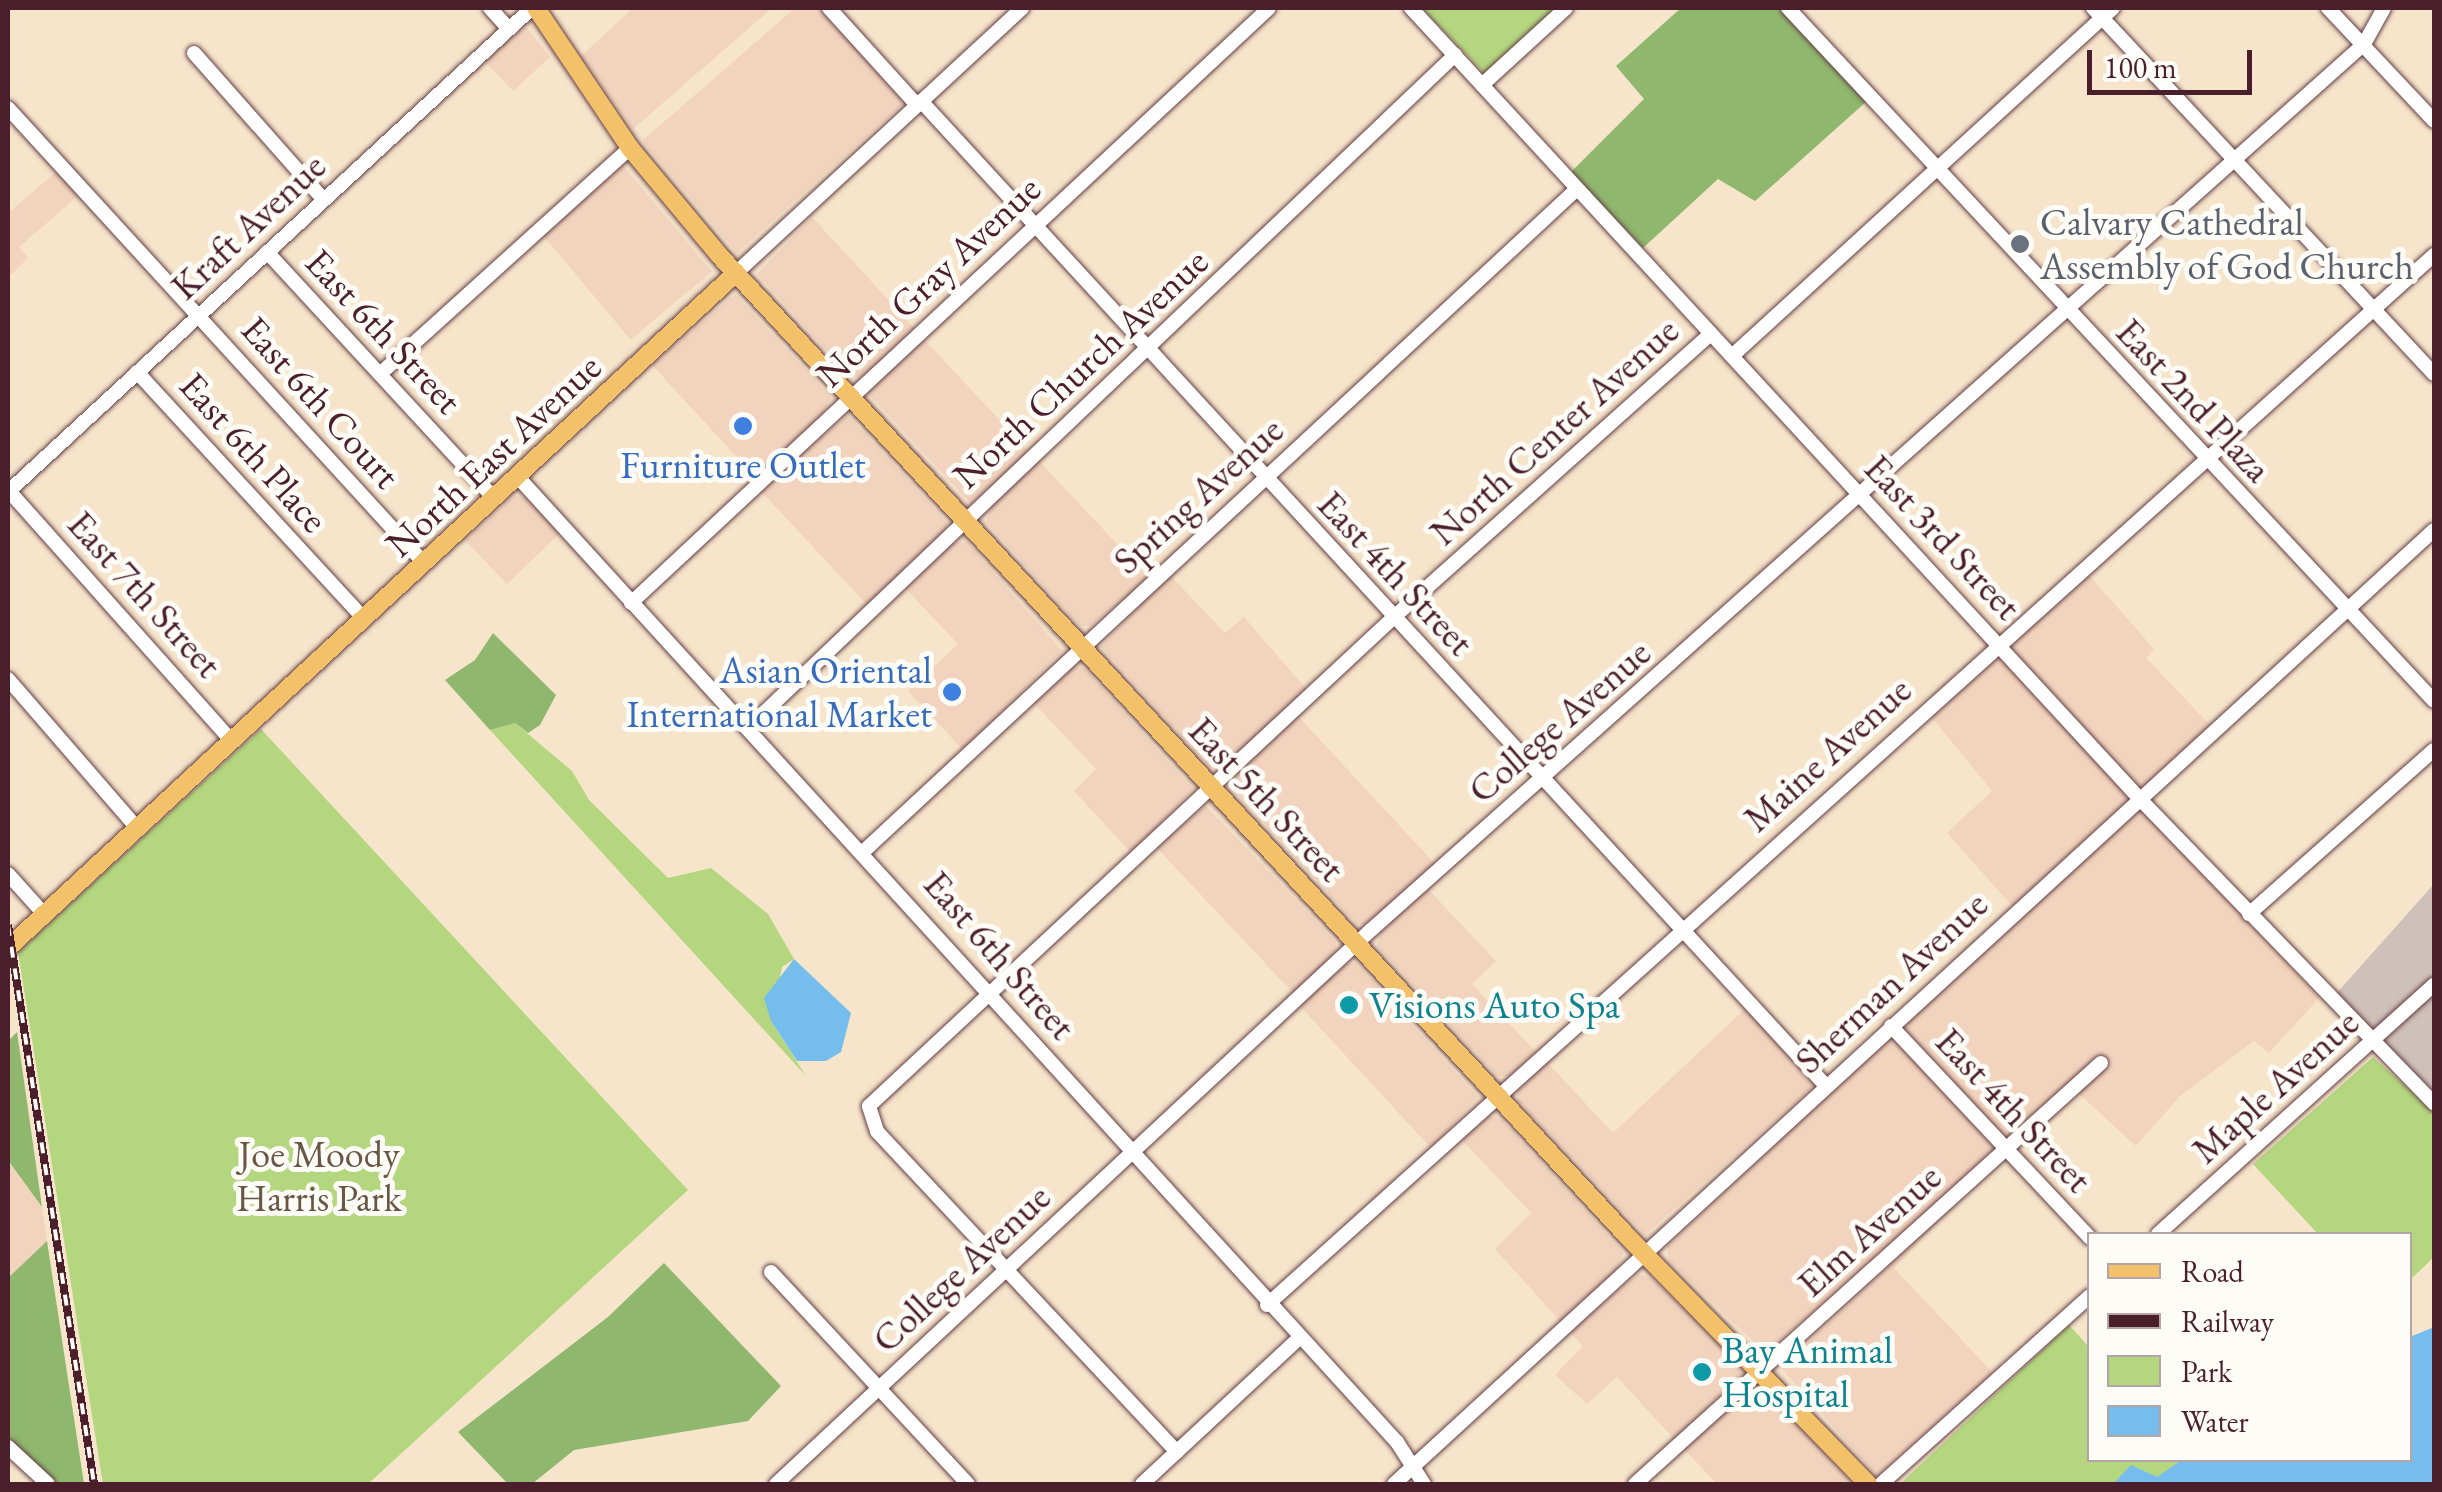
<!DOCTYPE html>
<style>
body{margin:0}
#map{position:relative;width:2442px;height:1492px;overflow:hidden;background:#f6e4cb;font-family:"EB Garamond",serif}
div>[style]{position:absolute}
.built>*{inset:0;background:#f2d4be;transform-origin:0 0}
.industrial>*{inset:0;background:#cfc0ba}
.green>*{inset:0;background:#b4d67f}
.forest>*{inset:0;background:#8fb76e}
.water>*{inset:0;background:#75bded}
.roads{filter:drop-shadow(0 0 2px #643d43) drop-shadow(0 0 2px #643d43)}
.minor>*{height:14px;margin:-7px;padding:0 7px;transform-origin:7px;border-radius:7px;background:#fff}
.major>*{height:18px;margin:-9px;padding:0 9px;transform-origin:9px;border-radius:9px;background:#f4c16b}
.rail>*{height:8px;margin-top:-4px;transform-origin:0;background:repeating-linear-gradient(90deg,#fdfcf7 0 11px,#4a1f2b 0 22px);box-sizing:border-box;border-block:2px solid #4a1f2b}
.dots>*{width:28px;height:28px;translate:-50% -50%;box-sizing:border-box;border:5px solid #fdfcf7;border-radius:50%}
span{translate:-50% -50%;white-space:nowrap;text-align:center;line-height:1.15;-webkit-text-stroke:10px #fdfcf7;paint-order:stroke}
.worship-label{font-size:38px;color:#5b616d}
.left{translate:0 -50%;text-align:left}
.street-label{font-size:38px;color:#4a1f2b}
.shop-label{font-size:38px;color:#366cbe}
.right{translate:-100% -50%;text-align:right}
.culture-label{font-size:38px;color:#0d838f}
.park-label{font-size:38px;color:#6a5644}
.frame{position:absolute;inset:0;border:10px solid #4a1f2b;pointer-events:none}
.legend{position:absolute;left:2087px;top:1232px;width:325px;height:230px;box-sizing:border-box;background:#fdfcf7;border:2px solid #b5a4a5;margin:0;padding:12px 18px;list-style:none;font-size:30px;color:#4a1f2b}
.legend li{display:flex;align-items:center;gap:20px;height:50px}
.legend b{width:50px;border:2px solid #b5a4a5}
.scale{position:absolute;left:2087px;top:50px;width:165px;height:45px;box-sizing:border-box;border:5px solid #4a1f2b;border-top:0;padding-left:12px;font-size:30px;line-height:35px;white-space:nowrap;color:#4a1f2b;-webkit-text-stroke:8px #fdfcf7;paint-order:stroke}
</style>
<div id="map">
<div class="built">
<i style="clip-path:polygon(633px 8px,772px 8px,633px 129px,581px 56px)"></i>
<i style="clip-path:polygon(795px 8px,821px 8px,901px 95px,901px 106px,737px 253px,642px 141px)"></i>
<i style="clip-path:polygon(526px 27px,550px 57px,513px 91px,482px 59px)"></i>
<i style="left:620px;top:162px;width:143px;height:106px;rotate:50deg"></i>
<i style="clip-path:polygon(57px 171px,79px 195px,19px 247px,28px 258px,8px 278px,8px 213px)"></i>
<i style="clip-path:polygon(812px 217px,916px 330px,861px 378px,849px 376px,757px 274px)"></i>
<i style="clip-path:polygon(735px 294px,831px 397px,820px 419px,757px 479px,652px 365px)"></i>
<i style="left:923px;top:338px;width:156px;height:78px;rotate:47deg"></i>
<i style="clip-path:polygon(848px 415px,947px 522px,945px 533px,869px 607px,760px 490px)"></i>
<i style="clip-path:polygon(1039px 461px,1149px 578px,1090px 626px,1080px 626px,986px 522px,991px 506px)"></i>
<i style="clip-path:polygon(514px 495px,528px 499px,560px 533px,507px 584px,465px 540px)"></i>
<i style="clip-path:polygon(952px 542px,968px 543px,1062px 651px,963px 750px,908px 691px,958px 644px,905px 588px)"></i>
<i style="clip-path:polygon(1169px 574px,1225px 633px,1244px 617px,1308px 691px,1221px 769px,1210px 767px,1101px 647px)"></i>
<i style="clip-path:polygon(2089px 575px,2154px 649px,2146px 658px,2211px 726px,2141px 789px,2008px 644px)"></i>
<i style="clip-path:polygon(1999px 653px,2131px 798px,2013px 907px,1947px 833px,1992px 791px,1929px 714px)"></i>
<i style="clip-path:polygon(1069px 666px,1084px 668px,1193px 789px,1132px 854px,1074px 791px,1096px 769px,1030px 699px)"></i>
<i style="clip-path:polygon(1297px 715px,1436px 865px,1366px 924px,1357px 924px,1233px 790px,1239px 770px)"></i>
<i style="clip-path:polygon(1206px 806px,1336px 942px,1335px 955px,1295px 995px,1156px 847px)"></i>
<i style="clip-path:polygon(2139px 806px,2319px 998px,2269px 1053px,2254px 1041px,2181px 1095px,2136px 1146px,2077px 1092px,2109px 1063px,2102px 1055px,2007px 1140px,1901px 1026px)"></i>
<i style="clip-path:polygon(1426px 887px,1496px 961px,1472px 984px,1536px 1052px,1510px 1076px,1497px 1076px,1377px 946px,1382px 927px)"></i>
<i style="clip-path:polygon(1356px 963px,1478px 1097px,1431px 1148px,1299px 1005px,1345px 964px)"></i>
<i style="clip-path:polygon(1747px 1007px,1815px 1085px,1645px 1235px,1518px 1100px,1517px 1088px,1545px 1060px,1613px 1133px)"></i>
<i style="clip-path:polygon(1892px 1035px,1998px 1149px,1765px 1353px,1669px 1261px,1667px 1247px)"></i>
<i style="clip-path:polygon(1487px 1116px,1501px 1119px,1623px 1252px,1618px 1269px,1562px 1323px,1495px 1249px,1531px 1213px,1459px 1137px)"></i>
<i style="clip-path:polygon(10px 1157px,42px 1207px,47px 1241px,8px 1278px)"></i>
<i style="clip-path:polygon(1980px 1180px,1894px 1268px,1993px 1373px,1877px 1476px,1781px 1368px)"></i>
<i style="clip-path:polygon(1639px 1274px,1654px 1280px,1745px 1369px,1675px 1440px,1617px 1377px,1587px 1404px,1555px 1375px,1583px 1346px,1569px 1331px)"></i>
<i style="clip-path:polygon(1758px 1382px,1761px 1384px,1853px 1484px,1717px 1484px,1683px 1448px)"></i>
</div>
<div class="industrial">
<i style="clip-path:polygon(2434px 884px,2434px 977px,2372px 1036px,2334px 996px)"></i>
<i style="clip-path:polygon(2434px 993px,2434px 1096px,2380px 1044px)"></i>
</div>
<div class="green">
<i style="clip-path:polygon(1422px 8px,1558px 8px,1485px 74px)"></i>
<i style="clip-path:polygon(515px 723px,572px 771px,589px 800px,668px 878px,711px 868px,768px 914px,794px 959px,782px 967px,771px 1021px,806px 1076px,490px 730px)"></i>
<i style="clip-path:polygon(261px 729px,688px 1190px,368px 1484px,103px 1484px,18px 952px)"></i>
<i style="clip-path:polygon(2373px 1057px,2434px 1112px,2434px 1257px,2410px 1280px,2410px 1234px,2318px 1234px,2253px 1164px)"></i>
<i style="clip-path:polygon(2069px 1325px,2089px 1347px,2090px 1460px,2265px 1460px,2147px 1484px,2131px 1466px,2113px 1484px,1900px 1484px)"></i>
</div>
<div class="forest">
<i style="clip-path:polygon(1681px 8px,1780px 8px,1867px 101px,1755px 201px,1718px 179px,1643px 248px,1571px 172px,1644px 99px,1616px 66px)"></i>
<i style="clip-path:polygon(493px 633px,556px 695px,540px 725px,528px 733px,515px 723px,490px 730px,445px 680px,475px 660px)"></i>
<i style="clip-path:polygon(17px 1032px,42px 1207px,8px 1160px,8px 1041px)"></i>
<i style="clip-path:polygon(47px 1241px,73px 1412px,84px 1484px,57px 1484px,8px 1438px,8px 1278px)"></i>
<i style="clip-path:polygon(664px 1263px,781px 1386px,748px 1421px,574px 1450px,532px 1484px,508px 1484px,458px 1432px,608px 1317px)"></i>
</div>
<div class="water">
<i style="clip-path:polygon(794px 959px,851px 1013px,841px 1052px,826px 1061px,797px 1061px,771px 1021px,764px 998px)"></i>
<i style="clip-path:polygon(2434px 1327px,2434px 1484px,2113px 1484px,2131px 1465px,2157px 1477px,2182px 1460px,2410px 1460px,2410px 1337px)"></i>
</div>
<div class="roads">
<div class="minor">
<i style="left:490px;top:8px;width:28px;rotate:48deg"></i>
<i style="left:829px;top:8px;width:131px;rotate:47.8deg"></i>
<i style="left:1411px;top:8px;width:1074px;rotate:47.34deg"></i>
<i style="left:2139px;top:798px;width:425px;rotate:46deg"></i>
<i style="left:1788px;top:8px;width:947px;rotate:47.01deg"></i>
<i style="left:2093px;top:8px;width:500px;rotate:47.03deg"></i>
<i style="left:2328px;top:8px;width:155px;rotate:46.8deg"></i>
<i style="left:194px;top:53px;width:196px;rotate:48.5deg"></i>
<i style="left:1482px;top:85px;width:114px;rotate:-42.5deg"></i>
<i style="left:921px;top:101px;width:1338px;rotate:47.42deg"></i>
<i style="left:8px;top:108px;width:617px;rotate:47.56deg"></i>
<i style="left:267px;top:252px;width:335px;rotate:47.3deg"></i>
<i style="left:736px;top:273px;width:390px;rotate:-42.8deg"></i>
<i style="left:1732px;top:356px;width:516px;rotate:-42.41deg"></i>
<i style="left:137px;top:372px;width:335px;rotate:47.4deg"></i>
<i style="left:381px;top:373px;width:336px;rotate:-42.1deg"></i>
<i style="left:517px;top:476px;width:1307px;rotate:47.67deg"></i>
<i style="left:1397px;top:1442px;width:50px;rotate:57.3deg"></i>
<i style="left:9px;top:491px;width:335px;rotate:48.3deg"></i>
<i style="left:8px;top:492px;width:713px;rotate:-42.73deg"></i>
<i style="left:631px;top:603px;width:872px;rotate:-43deg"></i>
<i style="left:8px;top:679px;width:198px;rotate:49.1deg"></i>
<i style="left:749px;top:727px;width:975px;rotate:-43.59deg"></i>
<i style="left:864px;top:851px;width:973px;rotate:-42.88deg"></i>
<i style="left:8px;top:874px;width:54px;rotate:48deg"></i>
<i style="left:2249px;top:914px;width:247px;rotate:-41.6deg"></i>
<i style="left:1891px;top:1026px;width:291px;rotate:46.8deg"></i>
<i style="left:2158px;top:1234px;width:372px;rotate:-42.1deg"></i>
<i style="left:771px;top:1272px;width:289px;rotate:47.1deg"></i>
<i style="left:1267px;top:1305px;width:1570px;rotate:-41.98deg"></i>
<i style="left:8px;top:1447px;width:54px;rotate:42.8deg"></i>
<i style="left:1177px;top:1452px;width:439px;rotate:-133.1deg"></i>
<i style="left:877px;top:1131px;width:26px;rotate:-108deg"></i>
<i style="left:869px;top:1106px;width:717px;rotate:-42.97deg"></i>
<i style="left:1394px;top:617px;width:425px;rotate:-41.8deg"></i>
<i style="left:776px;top:1484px;width:813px;rotate:-42.96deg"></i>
<i style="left:1371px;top:930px;width:1331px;rotate:-41.74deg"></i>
<i style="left:2364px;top:44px;width:41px;rotate:-60.9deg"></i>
<i style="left:1142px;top:1484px;width:214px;rotate:-42.9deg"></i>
<i style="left:1394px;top:1484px;width:1411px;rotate:-42.53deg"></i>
<i style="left:1635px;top:1484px;width:628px;rotate:-42.1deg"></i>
<i style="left:1881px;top:1484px;width:281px;rotate:-42deg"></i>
</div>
<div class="major">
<i style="left:536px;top:8px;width:169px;rotate:56.1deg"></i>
<i style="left:630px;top:148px;width:139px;rotate:50.2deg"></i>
<i style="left:719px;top:255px;width:1337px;rotate:47.21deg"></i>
<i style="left:1627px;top:1236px;width:346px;rotate:45.8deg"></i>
<i style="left:8px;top:948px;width:993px;rotate:-42.84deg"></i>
</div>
</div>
<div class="rail">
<i style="left:8px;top:925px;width:566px;rotate:81.25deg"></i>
</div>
<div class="dots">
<i style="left:2020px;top:244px;background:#6b7280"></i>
<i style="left:743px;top:426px;background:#3f7fe0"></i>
<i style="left:952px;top:692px;background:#3f7fe0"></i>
<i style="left:1349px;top:1005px;background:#0f9aa8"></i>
<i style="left:1702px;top:1372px;background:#0f9aa8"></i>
</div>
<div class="worship-label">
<span class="left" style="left:2040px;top:244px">Calvary Cathedral<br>Assembly of God Church</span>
</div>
<div class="street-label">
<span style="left:248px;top:226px;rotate:-43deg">Kraft Avenue</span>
<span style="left:928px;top:281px;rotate:-43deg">North Gray Avenue</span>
<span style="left:384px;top:331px;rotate:47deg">East 6th Street</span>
<span style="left:1080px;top:368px;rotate:-43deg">North Church Avenue</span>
<span style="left:2194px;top:400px;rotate:47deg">East 2nd Plaza</span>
<span style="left:321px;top:402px;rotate:48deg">East 6th Court</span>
<span style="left:1554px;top:431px;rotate:-42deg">North Center Avenue</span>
<span style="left:254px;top:452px;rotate:48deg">East 6th Place</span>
<span style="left:493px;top:455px;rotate:-43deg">North East Avenue</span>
<span style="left:1198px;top:495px;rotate:-42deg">Spring Avenue</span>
<span style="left:1943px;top:537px;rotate:47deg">East 3rd Street</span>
<span style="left:1396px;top:573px;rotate:47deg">East 4th Street</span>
<span style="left:145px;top:594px;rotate:48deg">East 7th Street</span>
<span style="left:1559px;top:721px;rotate:-41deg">College Avenue</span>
<span style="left:1827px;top:754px;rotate:-42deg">Maine Avenue</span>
<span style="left:1267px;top:799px;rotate:47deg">East 5th Street</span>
<span style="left:1000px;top:955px;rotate:49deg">East 6th Street</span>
<span style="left:1891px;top:982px;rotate:-43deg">Sherman Avenue</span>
<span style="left:2275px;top:1086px;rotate:-42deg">Maple Avenue</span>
<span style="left:2014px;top:1110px;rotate:47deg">East 4th Street</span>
<span style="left:1869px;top:1230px;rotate:-42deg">Elm Avenue</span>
<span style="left:961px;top:1268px;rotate:-43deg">College Avenue</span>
</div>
<div class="shop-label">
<span style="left:743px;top:465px">Furniture Outlet</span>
<span class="right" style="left:932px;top:692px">Asian Oriental<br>International Market</span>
</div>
<div class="culture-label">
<span class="left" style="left:1369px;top:1005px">Visions Auto Spa</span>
<span class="left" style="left:1722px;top:1372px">Bay Animal<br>Hospital</span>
</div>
<div class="park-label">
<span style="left:319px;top:1176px">Joe Moody<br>Harris Park</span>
</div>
<div class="frame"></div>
<ul class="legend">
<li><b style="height:12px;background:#f4c16b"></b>Road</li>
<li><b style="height:12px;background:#4a1f2b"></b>Railway</li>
<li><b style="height:28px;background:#b4d67f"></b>Park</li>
<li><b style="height:28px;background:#75bded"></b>Water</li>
</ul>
<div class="scale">100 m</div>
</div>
